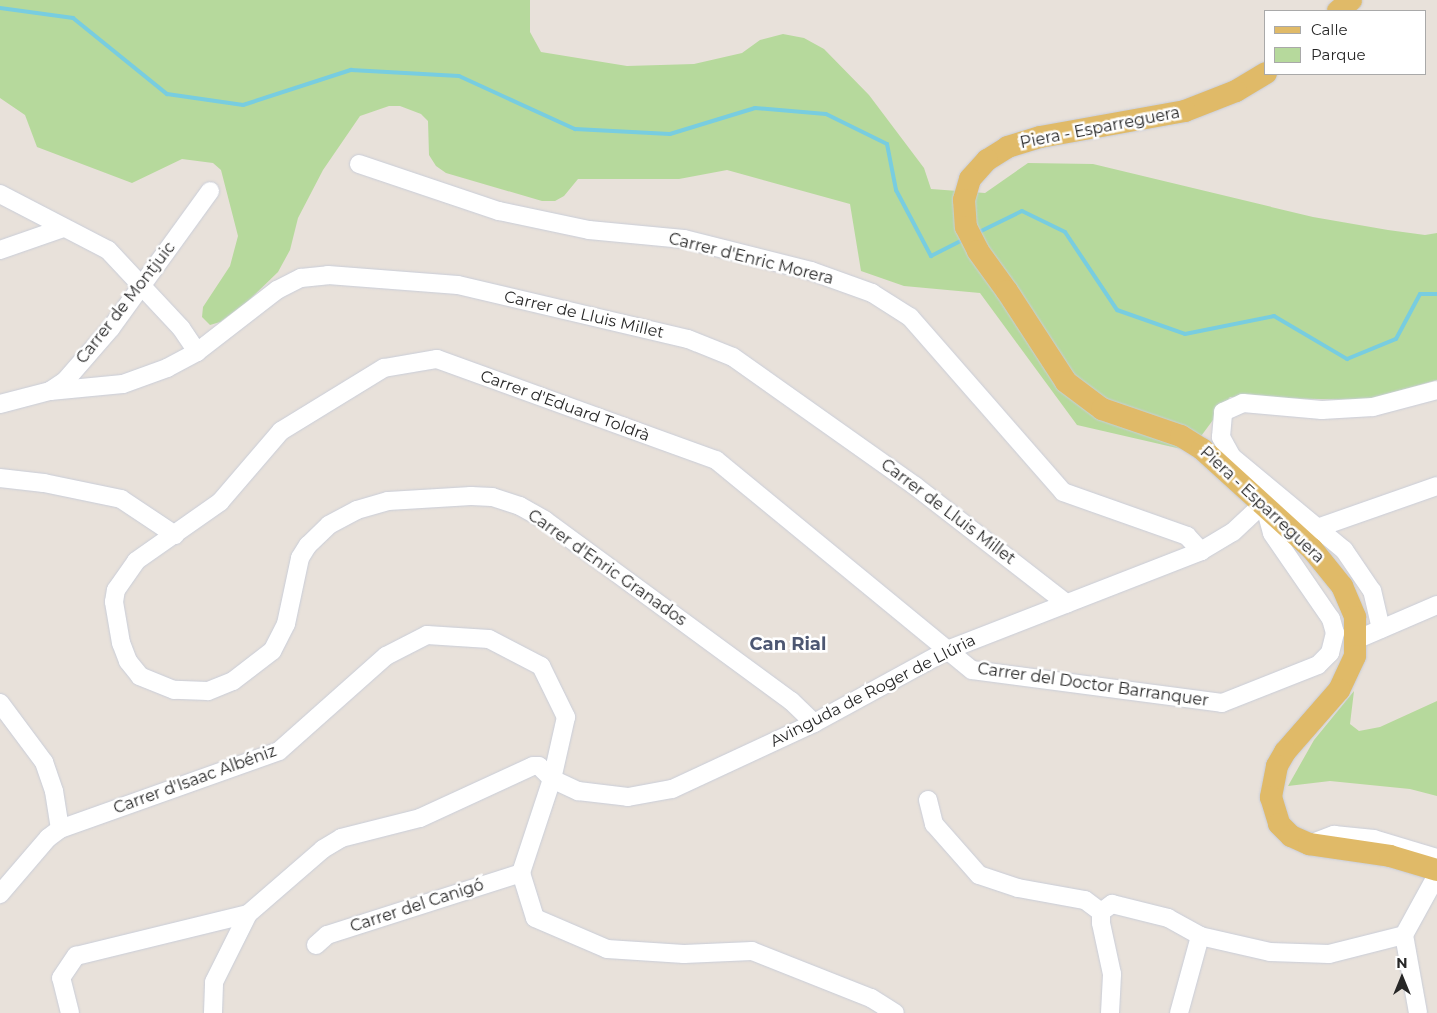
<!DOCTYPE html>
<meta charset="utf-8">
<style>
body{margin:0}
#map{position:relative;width:1437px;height:1013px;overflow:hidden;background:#e8e1da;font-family:Montserrat,sans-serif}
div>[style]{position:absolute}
.green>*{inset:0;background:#b6d99c}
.stream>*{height:4px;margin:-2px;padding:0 2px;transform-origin:2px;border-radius:2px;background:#78cde0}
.roads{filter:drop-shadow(0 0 1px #c9cdd8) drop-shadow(0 0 1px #c9cdd8)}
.minor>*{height:18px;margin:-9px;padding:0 9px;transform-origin:9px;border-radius:9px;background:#fff}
.major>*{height:22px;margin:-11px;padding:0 11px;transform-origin:11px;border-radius:11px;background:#e0ba68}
span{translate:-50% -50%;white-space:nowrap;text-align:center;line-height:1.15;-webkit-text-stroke:5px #fff;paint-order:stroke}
.street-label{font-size:16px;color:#272727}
.neighbourhood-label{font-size:18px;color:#4d5772;font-weight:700}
.legend{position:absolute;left:1264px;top:10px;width:162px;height:65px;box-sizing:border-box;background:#fff;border:1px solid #a9a9a9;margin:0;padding:6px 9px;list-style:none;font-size:15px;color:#272727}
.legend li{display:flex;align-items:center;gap:10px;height:25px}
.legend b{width:25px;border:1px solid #a9a9a9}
.north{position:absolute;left:1377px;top:953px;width:50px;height:50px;-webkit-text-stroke:4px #fff;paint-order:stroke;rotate:0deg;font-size:14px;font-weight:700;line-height:20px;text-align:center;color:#272727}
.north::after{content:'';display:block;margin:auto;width:18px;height:22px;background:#272727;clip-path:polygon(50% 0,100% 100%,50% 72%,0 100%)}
</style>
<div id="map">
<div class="green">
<i style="clip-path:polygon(0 0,530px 0,530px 32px,541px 52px,627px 66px,694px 64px,742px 53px,760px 40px,783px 34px,804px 38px,824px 49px,869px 95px,924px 168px,931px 189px,985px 193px,1028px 163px,1093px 164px,1313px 217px,1388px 230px,1425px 235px,1437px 233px,1437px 380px,1367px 400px,1230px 397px,1190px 451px,1077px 425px,980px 293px,904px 286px,861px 271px,850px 204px,727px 170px,679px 179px,578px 179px,564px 196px,555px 201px,542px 201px,446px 173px,436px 166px,429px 155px,428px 121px,421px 114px,400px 106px,389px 106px,360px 116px,323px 170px,298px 218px,290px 250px,278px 272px,247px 302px,220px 322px,210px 325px,202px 317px,203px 307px,230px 266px,238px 236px,221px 170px,213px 163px,182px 159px,132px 183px,37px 147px,25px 115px,0 98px)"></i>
<i style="clip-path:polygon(1354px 691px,1350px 724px,1359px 731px,1380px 727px,1437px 701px,1437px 796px,1410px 789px,1330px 781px,1288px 786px,1314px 740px)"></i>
</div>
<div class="stream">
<i style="left:0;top:8px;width:74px;rotate:7.8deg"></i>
<i style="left:73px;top:18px;width:121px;rotate:39deg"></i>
<i style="left:167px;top:94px;width:77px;rotate:8.2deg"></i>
<i style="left:243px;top:105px;width:114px;rotate:-18deg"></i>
<i style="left:351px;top:70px;width:108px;rotate:3.2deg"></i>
<i style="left:459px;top:76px;width:128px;rotate:24.6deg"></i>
<i style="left:575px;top:129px;width:95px;rotate:3deg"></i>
<i style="left:670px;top:134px;width:89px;rotate:-17deg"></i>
<i style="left:755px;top:108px;width:71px;rotate:4.8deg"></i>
<i style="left:826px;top:114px;width:68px;rotate:26.2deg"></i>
<i style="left:887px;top:144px;width:47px;rotate:78.9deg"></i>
<i style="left:896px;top:190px;width:75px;rotate:62.1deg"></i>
<i style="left:931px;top:256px;width:37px;rotate:-27deg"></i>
<i style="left:977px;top:233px;width:50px;rotate:-26.1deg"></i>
<i style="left:1022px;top:211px;width:48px;rotate:26deg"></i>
<i style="left:1065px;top:232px;width:94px;rotate:56.3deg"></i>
<i style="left:1117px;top:310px;width:72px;rotate:19.4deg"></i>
<i style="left:1185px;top:334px;width:91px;rotate:-11.4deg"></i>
<i style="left:1274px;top:316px;width:85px;rotate:30.5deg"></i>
<i style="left:1347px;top:359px;width:53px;rotate:-22.2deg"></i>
<i style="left:1396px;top:339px;width:51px;rotate:-61.9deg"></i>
<i style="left:1420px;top:294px;width:17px"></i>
</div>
<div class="roads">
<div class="minor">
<i style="left:359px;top:164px;width:148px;rotate:18.6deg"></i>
<i style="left:499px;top:211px;width:92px;rotate:11.9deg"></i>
<i style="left:589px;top:230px;width:95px;rotate:5.4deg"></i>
<i style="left:684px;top:239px;width:131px;rotate:14.1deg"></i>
<i style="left:811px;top:271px;width:65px;rotate:19.8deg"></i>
<i style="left:872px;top:293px;width:45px;rotate:32.3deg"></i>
<i style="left:910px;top:317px;width:232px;rotate:48.8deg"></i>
<i style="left:1063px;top:492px;width:132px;rotate:19.5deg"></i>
<i style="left:1187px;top:536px;width:21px;rotate:47deg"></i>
<i style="left:0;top:194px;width:122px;rotate:27.4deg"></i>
<i style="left:108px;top:250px;width:107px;rotate:46.9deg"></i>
<i style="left:181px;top:328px;width:29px;rotate:56deg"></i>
<i style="left:0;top:250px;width:67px;rotate:-19.2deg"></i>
<i style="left:50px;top:391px;width:73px;rotate:-5.5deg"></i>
<i style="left:123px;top:384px;width:47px;rotate:-20deg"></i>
<i style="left:167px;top:368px;width:34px;rotate:-28deg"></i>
<i style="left:197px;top:352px;width:101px;rotate:-37.8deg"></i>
<i style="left:277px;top:290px;width:27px;rotate:-27deg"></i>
<i style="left:301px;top:278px;width:27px;rotate:-6deg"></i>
<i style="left:328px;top:275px;width:130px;rotate:4.4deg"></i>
<i style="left:458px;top:285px;width:236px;rotate:13.2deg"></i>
<i style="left:688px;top:339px;width:48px;rotate:21.8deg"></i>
<i style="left:733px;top:357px;width:223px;rotate:35.3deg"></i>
<i style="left:915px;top:486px;width:192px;rotate:37.8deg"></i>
<i style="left:0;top:404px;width:52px;rotate:-14.6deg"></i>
<i style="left:50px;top:391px;width:18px;rotate:-34deg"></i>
<i style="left:65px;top:381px;width:70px;rotate:-49deg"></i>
<i style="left:111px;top:328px;width:169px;rotate:-54.1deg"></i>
<i style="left:0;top:478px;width:44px;rotate:6.5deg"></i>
<i style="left:44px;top:483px;width:79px;rotate:11.7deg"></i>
<i style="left:121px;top:499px;width:65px;rotate:33.7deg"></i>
<i style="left:1320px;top:527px;width:124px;rotate:-19.3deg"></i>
<i style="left:1381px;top:629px;width:39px;rotate:-103deg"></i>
<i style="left:1372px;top:591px;width:50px;rotate:-124.3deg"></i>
<i style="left:1344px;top:550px;width:146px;rotate:-140.3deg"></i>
<i style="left:1232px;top:457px;width:23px;rotate:-119deg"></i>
<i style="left:1221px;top:437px;width:25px;rotate:-85deg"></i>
<i style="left:1223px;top:412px;width:22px;rotate:-24deg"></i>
<i style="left:1243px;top:403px;width:79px;rotate:5.1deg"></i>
<i style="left:1322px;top:410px;width:51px;rotate:-3.4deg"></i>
<i style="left:1373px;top:407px;width:66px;rotate:-14.9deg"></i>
<i style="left:1358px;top:639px;width:86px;rotate:-23.3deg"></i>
<i style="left:0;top:703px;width:74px;rotate:53.3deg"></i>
<i style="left:44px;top:762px;width:31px;rotate:71deg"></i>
<i style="left:54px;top:791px;width:38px;rotate:81deg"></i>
<i style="left:60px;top:829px;width:15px;rotate:143deg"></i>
<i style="left:48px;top:838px;width:74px;rotate:130.6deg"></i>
<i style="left:814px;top:723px;width:32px;rotate:-136deg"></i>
<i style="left:791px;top:701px;width:305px;rotate:-143.7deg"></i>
<i style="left:545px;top:520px;width:29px;rotate:-151deg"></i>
<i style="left:520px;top:506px;width:29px;rotate:-162deg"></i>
<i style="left:492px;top:497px;width:21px;rotate:-177deg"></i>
<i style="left:471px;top:496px;width:83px;rotate:176.6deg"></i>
<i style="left:388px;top:501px;width:32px;rotate:164deg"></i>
<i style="left:357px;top:510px;width:32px;rotate:152deg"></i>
<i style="left:329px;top:525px;width:29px;rotate:136deg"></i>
<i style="left:308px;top:545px;width:15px;rotate:122deg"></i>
<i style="left:300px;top:558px;width:67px;rotate:102deg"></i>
<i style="left:286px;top:624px;width:30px;rotate:117deg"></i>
<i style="left:272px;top:651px;width:49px;rotate:142.4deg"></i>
<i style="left:233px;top:681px;width:27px;rotate:158deg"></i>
<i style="left:208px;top:691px;width:34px;rotate:-178deg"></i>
<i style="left:174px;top:690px;width:37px;rotate:-158deg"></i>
<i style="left:140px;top:676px;width:19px;rotate:-129deg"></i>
<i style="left:128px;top:661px;width:19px;rotate:-111deg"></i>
<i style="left:121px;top:643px;width:42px;rotate:-99.7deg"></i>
<i style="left:114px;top:602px;width:12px;rotate:-81deg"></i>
<i style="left:116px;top:590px;width:35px;rotate:-55deg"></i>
<i style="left:136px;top:561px;width:103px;rotate:-35.1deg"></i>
<i style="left:220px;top:502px;width:94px;rotate:-49.3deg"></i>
<i style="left:281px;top:431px;width:121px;rotate:-31.5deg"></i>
<i style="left:384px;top:368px;width:54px;rotate:-9.6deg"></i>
<i style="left:437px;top:359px;width:297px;rotate:19.9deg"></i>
<i style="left:716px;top:460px;width:331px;rotate:39.4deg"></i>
<i style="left:972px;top:670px;width:252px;rotate:7.5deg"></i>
<i style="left:1222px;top:703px;width:103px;rotate:-21.6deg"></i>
<i style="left:1318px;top:665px;width:17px;rotate:-45deg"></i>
<i style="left:1330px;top:653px;width:21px;rotate:-76deg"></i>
<i style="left:1335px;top:633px;width:15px;rotate:-106deg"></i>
<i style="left:1331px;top:619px;width:104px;rotate:-124.5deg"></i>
<i style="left:1272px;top:533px;width:31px;rotate:-105deg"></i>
<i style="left:928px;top:800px;width:25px;rotate:76deg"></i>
<i style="left:934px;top:824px;width:68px;rotate:48.6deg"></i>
<i style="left:979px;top:875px;width:41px;rotate:18.4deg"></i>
<i style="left:1018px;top:888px;width:68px;rotate:10.2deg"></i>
<i style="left:1085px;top:900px;width:20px;rotate:37deg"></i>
<i style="left:60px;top:829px;width:232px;rotate:-19.6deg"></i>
<i style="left:279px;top:751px;width:143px;rotate:-41.6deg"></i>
<i style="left:386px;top:656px;width:46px;rotate:-27.1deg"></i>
<i style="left:427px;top:635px;width:62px;rotate:3.7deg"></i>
<i style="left:489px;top:639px;width:59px;rotate:27.4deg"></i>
<i style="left:541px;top:666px;width:57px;rotate:63.9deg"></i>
<i style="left:566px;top:717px;width:64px;rotate:102.7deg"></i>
<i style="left:552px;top:779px;width:99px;rotate:108.3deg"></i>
<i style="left:521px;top:873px;width:47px;rotate:72.7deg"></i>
<i style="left:535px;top:918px;width:78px;rotate:23.3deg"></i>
<i style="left:607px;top:949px;width:77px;rotate:3.7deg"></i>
<i style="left:684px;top:954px;width:68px;rotate:-2.5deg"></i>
<i style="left:752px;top:951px;width:128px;rotate:21.6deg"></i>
<i style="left:871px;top:998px;width:28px;rotate:32deg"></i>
<i style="left:1310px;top:844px;width:26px;rotate:-21deg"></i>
<i style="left:1334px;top:835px;width:40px;rotate:5.7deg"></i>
<i style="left:1374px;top:839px;width:66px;rotate:16.8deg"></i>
<i style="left:1404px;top:935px;width:79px;rotate:79.8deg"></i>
<i style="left:316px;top:945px;width:15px;rotate:-42deg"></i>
<i style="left:327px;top:935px;width:204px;rotate:-17.7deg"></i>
<i style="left:70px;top:1013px;width:36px;rotate:-104deg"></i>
<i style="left:61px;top:978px;width:27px;rotate:-56deg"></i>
<i style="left:76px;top:956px;width:177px;rotate:-13.7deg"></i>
<i style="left:213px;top:1013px;width:31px;rotate:-88deg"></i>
<i style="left:214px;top:982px;width:76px;rotate:-63.4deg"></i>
<i style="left:248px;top:914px;width:99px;rotate:-40.9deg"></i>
<i style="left:323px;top:849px;width:21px;rotate:-31deg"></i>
<i style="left:341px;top:838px;width:81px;rotate:-14.2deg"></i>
<i style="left:420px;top:818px;width:124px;rotate:-24.7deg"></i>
<i style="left:533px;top:766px;width:6px"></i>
<i style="left:539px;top:766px;width:18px;rotate:45deg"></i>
<i style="left:552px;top:779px;width:29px;rotate:25deg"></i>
<i style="left:578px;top:791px;width:50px;rotate:6.8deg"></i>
<i style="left:628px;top:797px;width:45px;rotate:-10.3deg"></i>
<i style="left:672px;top:789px;width:157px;rotate:-24.9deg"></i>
<i style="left:814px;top:723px;width:155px;rotate:-28.6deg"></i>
<i style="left:950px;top:649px;width:269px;rotate:-21.3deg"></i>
<i style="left:1201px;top:551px;width:37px;rotate:-31deg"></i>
<i style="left:1233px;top:532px;width:42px;rotate:-43.1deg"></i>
<i style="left:1110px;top:1013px;width:39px;rotate:-87deg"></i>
<i style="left:1112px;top:974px;width:52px;rotate:-102.2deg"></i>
<i style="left:1101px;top:923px;width:11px;rotate:-90deg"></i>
<i style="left:1101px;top:912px;width:14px;rotate:-36deg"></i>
<i style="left:1112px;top:904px;width:58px;rotate:14deg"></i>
<i style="left:1168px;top:918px;width:37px;rotate:29deg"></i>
<i style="left:1200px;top:936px;width:72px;rotate:12.9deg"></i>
<i style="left:1270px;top:952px;width:59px;rotate:1.9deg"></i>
<i style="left:1329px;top:954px;width:77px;rotate:-14.2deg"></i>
<i style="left:1404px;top:935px;width:68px;rotate:-61.2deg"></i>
<i style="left:1179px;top:1013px;width:80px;rotate:-74.7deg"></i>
</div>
<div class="major">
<i style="left:1338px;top:11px;width:17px;rotate:-40deg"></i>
<i style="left:1266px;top:73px;width:35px;rotate:149deg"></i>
<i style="left:1236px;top:91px;width:55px;rotate:158.6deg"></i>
<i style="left:1185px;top:111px;width:147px;rotate:169.8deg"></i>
<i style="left:1040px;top:137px;width:34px;rotate:163deg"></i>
<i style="left:1008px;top:147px;width:25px;rotate:148deg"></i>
<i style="left:987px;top:160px;width:25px;rotate:132deg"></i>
<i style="left:970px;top:179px;width:22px;rotate:106deg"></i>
<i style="left:964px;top:200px;width:27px;rotate:86deg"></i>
<i style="left:966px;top:227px;width:27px;rotate:63deg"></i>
<i style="left:978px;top:251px;width:49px;rotate:54.1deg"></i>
<i style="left:1007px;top:291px;width:108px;rotate:57deg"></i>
<i style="left:1066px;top:382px;width:45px;rotate:36.9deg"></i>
<i style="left:1102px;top:409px;width:83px;rotate:18.9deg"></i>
<i style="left:1181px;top:436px;width:25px;rotate:32deg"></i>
<i style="left:1202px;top:449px;width:149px;rotate:42.3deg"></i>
<i style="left:1312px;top:549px;width:48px;rotate:51deg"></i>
<i style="left:1342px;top:586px;width:34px;rotate:67deg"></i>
<i style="left:1355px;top:617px;width:39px;rotate:90deg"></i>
<i style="left:1355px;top:656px;width:38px;rotate:115deg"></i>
<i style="left:1339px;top:690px;width:82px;rotate:131.1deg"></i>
<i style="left:1285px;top:752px;width:16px;rotate:120deg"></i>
<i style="left:1277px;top:766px;width:32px;rotate:101deg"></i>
<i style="left:1271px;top:797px;width:28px;rotate:73deg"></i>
<i style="left:1279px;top:824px;width:17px;rotate:45deg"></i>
<i style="left:1291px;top:836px;width:20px;rotate:24deg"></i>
<i style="left:1309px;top:844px;width:82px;rotate:8.4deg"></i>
<i style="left:1390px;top:856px;width:49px;rotate:16.6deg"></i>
</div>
</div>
<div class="street-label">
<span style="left:1100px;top:128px;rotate:-11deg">Piera - Esparreguera</span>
<span style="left:751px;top:259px;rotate:14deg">Carrer d'Enric Morera</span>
<span style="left:126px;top:303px;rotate:-52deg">Carrer de Montjuic</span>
<span style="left:584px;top:315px;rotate:13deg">Carrer de Lluis Millet</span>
<span style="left:565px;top:406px;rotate:20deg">Carrer d'Eduard Toldrà</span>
<span style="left:1262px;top:505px;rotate:43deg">Piera - Esparreguera</span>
<span style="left:948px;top:512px;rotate:37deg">Carrer de Lluis Millet</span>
<span style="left:607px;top:568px;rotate:35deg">Carrer d'Enric Granados</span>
<span style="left:1093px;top:685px;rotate:8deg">Carrer del Doctor Barranquer</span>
<span style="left:873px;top:691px;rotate:-27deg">Avinguda de Roger de Llúria</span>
<span style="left:195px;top:780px;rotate:-20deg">Carrer d'Isaac Albéniz</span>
<span style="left:417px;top:906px;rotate:-18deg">Carrer del Canigó</span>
</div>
<div class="neighbourhood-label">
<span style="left:788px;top:644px">Can Rial</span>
</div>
<ul class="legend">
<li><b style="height:6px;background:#e0ba68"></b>Calle</li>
<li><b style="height:14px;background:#b6d99c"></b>Parque</li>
</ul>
<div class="north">N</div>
</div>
